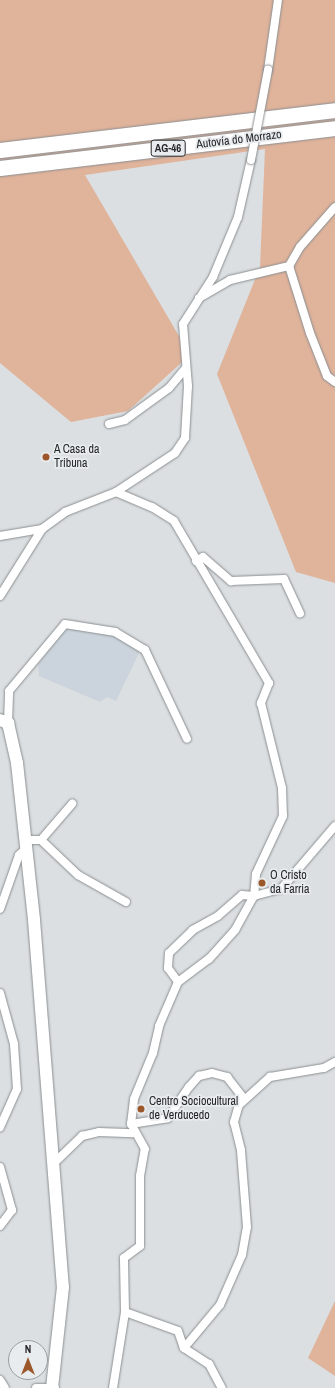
<!DOCTYPE html>
<meta charset="utf-8">
<style>
body{margin:0}
#map{position:relative;width:335px;height:1388px;overflow:hidden;background:#dbdfe2;font-family:"Archivo Narrow",sans-serif}
div>[style]{position:absolute}
.built>*{inset:0;background:#cbd4dc}
.green>*{inset:0;background:#e0b39b}
.roads{filter:drop-shadow(0 0 1px #8b8f91) drop-shadow(0 0 1px #8b8f91)}
.street>*{height:8px;margin:-4px;padding:0 4px;transform-origin:4px;border-radius:4px;background:#fff}
.secondary>*{height:12px;margin:-6px;padding:0 6px;transform-origin:6px;border-radius:6px;background:#fff}
.highway>*{height:15px;margin:-7.5px;padding:0 7.5px;transform-origin:7.5px;border-radius:7.5px;background:#fff}
.bridges{filter:drop-shadow(0 0 1px #8b8f91) drop-shadow(0 0 1px #8b8f91)}
.street-bridge>*{height:8px;margin:-4px;padding:0 4px;transform-origin:4px;border-radius:4px;background:#fff}
.dots>*{width:11px;height:11px;translate:-50% -50%;box-sizing:border-box;border:2px solid #e8ecef;border-radius:50%}
span{translate:-50% -50%;white-space:nowrap;text-align:center;line-height:1.15;-webkit-text-stroke:3.5px #e8ecef;paint-order:stroke}
.shield-label span{padding:1px 3px;background:#e8ecef;border:1px solid;border-radius:3px;-webkit-text-stroke-width:0}
.shield-label{font-size:11px;color:#252627;font-weight:700}
.street-label{font-size:12px;color:#252627}
.poi-label{font-size:12px;color:#252627}
.left{translate:0 -50%;text-align:left}
.north{position:absolute;left:8px;top:1340px;width:40px;height:40px;box-sizing:border-box;background:#e8ecef;border:1px solid #9a9d9f;border-radius:50%;rotate:0deg;font-size:11px;font-weight:700;line-height:16px;text-align:center;color:#252627}
.north::after{content:'';display:block;margin:auto;width:14px;height:18px;background:#9b562a;clip-path:polygon(50% 0,100% 100%,50% 72%,0 100%)}
</style>
<div id="map">
<div class="built">
<i style="clip-path:polygon(65px 628px,111px 634px,141px 649px,116px 701px,107px 697px,100px 702px,39px 676px,38px 665px)"></i>
</div>
<div class="green">
<i style="clip-path:polygon(0 0,335px 0,335px 583px,296px 572px,217px 374px,260px 267px,265px 149px,85px 175px,190px 355px,128px 411px,71px 422px,0 363px)"></i>
<i style="clip-path:polygon(335px 1301px,335px 1376px,308px 1358px)"></i>
</div>
<div class="roads">
<div class="street">
<i style="left:268px;top:70px;width:71px;rotate:-81.9deg"></i>
<i style="left:289px;top:266px;width:70px;rotate:72.6deg"></i>
<i style="left:310px;top:333px;width:46px;rotate:68.4deg"></i>
<i style="left:327px;top:376px;width:10px;rotate:37deg"></i>
<i style="left:199px;top:298px;width:36px;rotate:-30deg"></i>
<i style="left:230px;top:280px;width:61px;rotate:-13.3deg"></i>
<i style="left:289px;top:266px;width:22px;rotate:-60deg"></i>
<i style="left:300px;top:247px;width:53px;rotate:-48.8deg"></i>
<i style="left:109px;top:424px;width:16px;rotate:-14deg"></i>
<i style="left:125px;top:420px;width:54px;rotate:-36deg"></i>
<i style="left:169px;top:388px;width:26px;rotate:-50deg"></i>
<i style="left:116px;top:492px;width:39px;rotate:23deg"></i>
<i style="left:152px;top:507px;width:26px;rotate:32deg"></i>
<i style="left:174px;top:521px;width:188px;rotate:59.6deg"></i>
<i style="left:269px;top:683px;width:22px;rotate:112deg"></i>
<i style="left:261px;top:703px;width:88px;rotate:76.1deg"></i>
<i style="left:282px;top:788px;width:28px;rotate:88deg"></i>
<i style="left:283px;top:816px;width:64px;rotate:115deg"></i>
<i style="left:256px;top:874px;width:22px;rotate:95deg"></i>
<i style="left:254px;top:896px;width:12px;rotate:-175deg"></i>
<i style="left:242px;top:895px;width:32px;rotate:139deg"></i>
<i style="left:218px;top:916px;width:29px;rotate:151deg"></i>
<i style="left:193px;top:930px;width:33px;rotate:136deg"></i>
<i style="left:169px;top:953px;width:15px;rotate:94deg"></i>
<i style="left:168px;top:968px;width:17px;rotate:54deg"></i>
<i style="left:0;top:536px;width:43px;rotate:-9.5deg"></i>
<i style="left:196px;top:561px;width:8px;rotate:-30deg"></i>
<i style="left:203px;top:557px;width:37px;rotate:41deg"></i>
<i style="left:231px;top:581px;width:53px;rotate:-2.2deg"></i>
<i style="left:284px;top:579px;width:38px;rotate:65deg"></i>
<i style="left:0;top:596px;width:79px;rotate:-57.9deg"></i>
<i style="left:42px;top:529px;width:29px;rotate:-36deg"></i>
<i style="left:65px;top:512px;width:55px;rotate:-21.4deg"></i>
<i style="left:116px;top:492px;width:71px;rotate:-33.5deg"></i>
<i style="left:175px;top:453px;width:18px;rotate:-56deg"></i>
<i style="left:185px;top:438px;width:52px;rotate:-86.7deg"></i>
<i style="left:188px;top:386px;width:62px;rotate:-94.6deg"></i>
<i style="left:183px;top:324px;width:56px;rotate:-57.4deg"></i>
<i style="left:213px;top:277px;width:65px;rotate:-67.4deg"></i>
<i style="left:238px;top:217px;width:58px;rotate:-77.2deg"></i>
<i style="left:8px;top:723px;width:32px;rotate:-88deg"></i>
<i style="left:9px;top:691px;width:87px;rotate:-50.1deg"></i>
<i style="left:65px;top:624px;width:51px;rotate:9.1deg"></i>
<i style="left:115px;top:632px;width:35px;rotate:31deg"></i>
<i style="left:145px;top:650px;width:98px;rotate:64.7deg"></i>
<i style="left:25px;top:840px;width:16px"></i>
<i style="left:41px;top:840px;width:48px;rotate:-49.3deg"></i>
<i style="left:41px;top:840px;width:51px;rotate:43.4deg"></i>
<i style="left:78px;top:875px;width:55px;rotate:29.4deg"></i>
<i style="left:0;top:909px;width:57px;rotate:-70.6deg"></i>
<i style="left:19px;top:855px;width:9px;rotate:-41deg"></i>
<i style="left:0;top:993px;width:53px;rotate:74.6deg"></i>
<i style="left:14px;top:1044px;width:45px;rotate:86.2deg"></i>
<i style="left:17px;top:1089px;width:42px;rotate:114.1deg"></i>
<i style="left:131px;top:1124px;width:37px;rotate:-9deg"></i>
<i style="left:168px;top:1118px;width:37px;rotate:-56deg"></i>
<i style="left:189px;top:1087px;width:15px;rotate:-48deg"></i>
<i style="left:199px;top:1076px;width:13px;rotate:-13deg"></i>
<i style="left:212px;top:1073px;width:16px;rotate:15deg"></i>
<i style="left:227px;top:1077px;width:28px;rotate:52deg"></i>
<i style="left:52px;top:1165px;width:42px;rotate:-44deg"></i>
<i style="left:82px;top:1136px;width:17px;rotate:-13deg"></i>
<i style="left:99px;top:1132px;width:34px;rotate:2deg"></i>
<i style="left:0;top:1167px;width:45px;rotate:74.4deg"></i>
<i style="left:12px;top:1210px;width:20px;rotate:127deg"></i>
<i style="left:125px;top:1312px;width:56px;rotate:19.7deg"></i>
<i style="left:178px;top:1331px;width:18px;rotate:71deg"></i>
<i style="left:184px;top:1348px;width:30px;rotate:33deg"></i>
<i style="left:209px;top:1364px;width:27px;rotate:62deg"></i>
<i style="left:184px;top:1348px;width:56px;rotate:-50.1deg"></i>
<i style="left:220px;top:1305px;width:55px;rotate:-66.3deg"></i>
<i style="left:242px;top:1255px;width:28px;rotate:-80deg"></i>
<i style="left:247px;top:1227px;width:77px;rotate:-94.5deg"></i>
<i style="left:241px;top:1150px;width:29px;rotate:-104deg"></i>
<i style="left:234px;top:1122px;width:18px;rotate:-74deg"></i>
<i style="left:239px;top:1105px;width:42px;rotate:-42.1deg"></i>
<i style="left:270px;top:1077px;width:55px;rotate:-9.5deg"></i>
<i style="left:324px;top:1068px;width:13px;rotate:-29deg"></i>
<i style="left:0;top:1380px;width:9px;rotate:58deg"></i>
<i style="left:36px;top:1388px;width:19px"></i>
<i style="left:113px;top:1388px;width:77px;rotate:-81deg"></i>
<i style="left:125px;top:1312px;width:54px;rotate:-91.1deg"></i>
<i style="left:124px;top:1258px;width:20px;rotate:-37deg"></i>
<i style="left:140px;top:1246px;width:70px;rotate:-90deg"></i>
<i style="left:140px;top:1176px;width:27px;rotate:-80deg"></i>
<i style="left:145px;top:1149px;width:29px;rotate:-119deg"></i>
<i style="left:131px;top:1124px;width:25px;rotate:-83deg"></i>
<i style="left:134px;top:1099px;width:50px;rotate:-67.6deg"></i>
<i style="left:153px;top:1053px;width:28px;rotate:-77deg"></i>
<i style="left:159px;top:1026px;width:48px;rotate:-66.6deg"></i>
<i style="left:178px;top:982px;width:39px;rotate:-37deg"></i>
<i style="left:209px;top:959px;width:39px;rotate:-48deg"></i>
<i style="left:235px;top:930px;width:39px;rotate:-61deg"></i>
<i style="left:254px;top:896px;width:28px;rotate:-15deg"></i>
<i style="left:281px;top:889px;width:83px;rotate:-49.4deg"></i>
</div>
<div class="secondary">
<i style="left:0;top:720px;width:9px;rotate:21deg"></i>
<i style="left:8px;top:723px;width:41px;rotate:77.3deg"></i>
<i style="left:17px;top:763px;width:158px;rotate:83.8deg"></i>
<i style="left:34px;top:920px;width:368px;rotate:85.5deg"></i>
<i style="left:63px;top:1287px;width:102px;rotate:96.2deg"></i>
</div>
<div class="highway">
<i style="left:0;top:150px;width:337px;rotate:-6.8deg"></i>
<i style="left:0;top:168px;width:337px;rotate:-6.8deg"></i>
</div>
</div>
<div class="bridges">
<div class="street-bridge">
<i style="left:251px;top:160px;width:92px;rotate:-79.3deg"></i>
</div>
</div>
<div class="dots">
<i style="left:46px;top:457px;background:#9b562a"></i>
<i style="left:262px;top:883px;background:#9b562a"></i>
<i style="left:141px;top:1109px;background:#9b562a"></i>
</div>
<div class="shield-label">
<span style="left:168px;top:148px">AG-46</span>
</div>
<div class="street-label">
<span style="left:239px;top:140px;rotate:-7deg">Autovía do Morrazo</span>
</div>
<div class="poi-label">
<span class="left" style="left:54px;top:457px">A Casa da<br>Tribuna</span>
<span class="left" style="left:270px;top:883px">O Cristo<br>da Farria</span>
<span class="left" style="left:149px;top:1109px">Centro Sociocultural<br>de Verducedo</span>
</div>
<div class="north">N</div>
</div>
